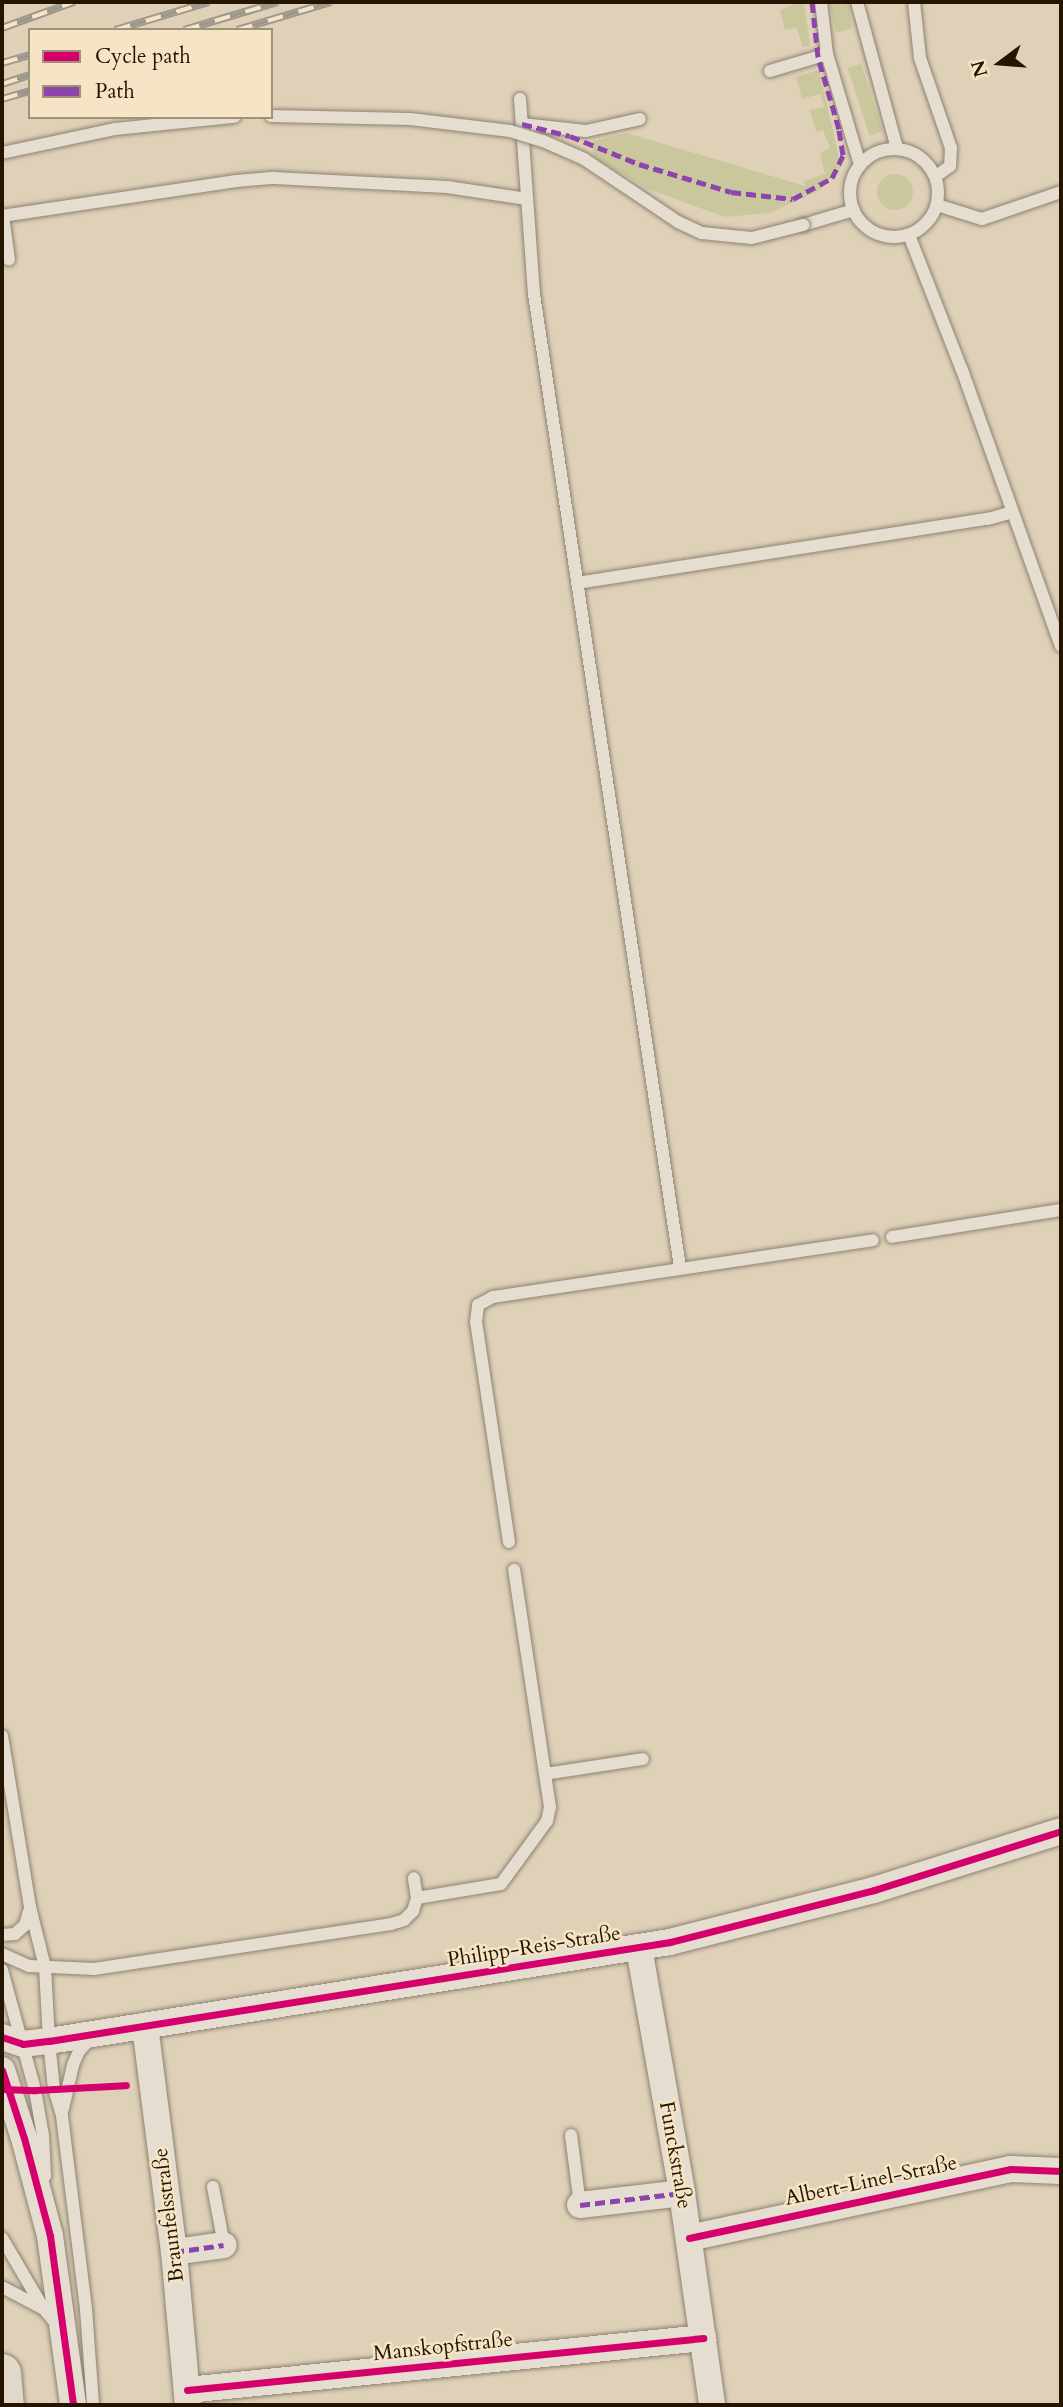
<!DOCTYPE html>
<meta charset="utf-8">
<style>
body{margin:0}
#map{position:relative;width:1063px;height:2407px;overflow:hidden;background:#dfd1b7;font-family:Cardo,serif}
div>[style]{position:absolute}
.green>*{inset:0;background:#cac79d;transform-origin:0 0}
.round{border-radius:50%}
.roads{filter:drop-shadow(0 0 2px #8c8272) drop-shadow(0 0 2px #8c8272)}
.service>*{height:12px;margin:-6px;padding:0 6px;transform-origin:6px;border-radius:6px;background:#e4ddd0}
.service>.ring{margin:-6px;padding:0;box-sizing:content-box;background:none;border:12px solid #e4ddd0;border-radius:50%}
.minor>*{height:26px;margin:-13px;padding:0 13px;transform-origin:13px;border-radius:13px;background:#e4ddd0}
.primary>*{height:38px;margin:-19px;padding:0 19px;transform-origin:19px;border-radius:19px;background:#e0d8c9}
.rail>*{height:8px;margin-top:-4px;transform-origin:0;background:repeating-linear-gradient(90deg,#f5e4c5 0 16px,#9e978c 0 32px);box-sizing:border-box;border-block:2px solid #9e978c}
.bridges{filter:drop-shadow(0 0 2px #8c8272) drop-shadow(0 0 2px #8c8272)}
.service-bridge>*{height:12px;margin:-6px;padding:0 6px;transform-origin:6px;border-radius:6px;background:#e4ddd0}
.quiet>*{height:5px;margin-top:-2.5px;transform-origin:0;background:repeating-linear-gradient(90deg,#8e44ad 0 10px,transparent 0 15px)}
.cycleway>*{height:7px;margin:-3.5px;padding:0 3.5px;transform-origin:3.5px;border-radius:3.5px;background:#d6006c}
span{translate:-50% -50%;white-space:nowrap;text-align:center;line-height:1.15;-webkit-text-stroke:5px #f5e4c5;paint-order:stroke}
.street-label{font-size:21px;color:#241400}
.frame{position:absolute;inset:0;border:4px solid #241400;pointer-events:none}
.legend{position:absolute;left:28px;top:28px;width:245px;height:91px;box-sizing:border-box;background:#f5e4c5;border:2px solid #a19176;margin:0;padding:9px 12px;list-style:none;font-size:21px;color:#241400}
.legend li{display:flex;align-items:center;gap:14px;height:35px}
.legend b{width:35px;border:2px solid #a19176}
.north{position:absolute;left:965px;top:28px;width:70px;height:70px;-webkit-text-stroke:5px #f5e4c5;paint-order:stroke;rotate:254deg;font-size:19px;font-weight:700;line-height:28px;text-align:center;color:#241400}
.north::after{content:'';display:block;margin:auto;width:24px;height:32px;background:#241400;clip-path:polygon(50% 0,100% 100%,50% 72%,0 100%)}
</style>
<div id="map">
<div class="green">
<i style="clip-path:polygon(793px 2px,804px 2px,810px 46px,803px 47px,796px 27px,785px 30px,780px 10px,793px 5px)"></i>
<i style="clip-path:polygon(830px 2px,848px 2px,852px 28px,836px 33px)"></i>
<i style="left:861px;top:64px;width:71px;height:14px;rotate:72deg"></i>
<i style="clip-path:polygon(819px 70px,841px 167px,820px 190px,769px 213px,725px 217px,648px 189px,593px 157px,593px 141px,627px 133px,805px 186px,804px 181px,825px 174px,820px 153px,830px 148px,823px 130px,816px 132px,810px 110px,824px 107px,820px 94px,802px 99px,796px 77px)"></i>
<i class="round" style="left:877px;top:174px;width:36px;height:36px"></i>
</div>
<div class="roads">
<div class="service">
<i style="left:821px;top:2px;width:52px;rotate:83.4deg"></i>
<i style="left:827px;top:54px;width:116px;rotate:73.4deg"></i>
<i style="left:857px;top:2px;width:151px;rotate:74.7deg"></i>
<i style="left:914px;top:2px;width:56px;rotate:83.9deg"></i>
<i style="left:920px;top:58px;width:95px;rotate:71deg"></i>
<i style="left:951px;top:148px;width:18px;rotate:93deg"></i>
<i style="left:950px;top:166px;width:17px;rotate:144deg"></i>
<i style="left:770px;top:71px;width:59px;rotate:-16.6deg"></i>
<i style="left:520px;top:99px;width:196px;rotate:85.9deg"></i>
<i style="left:534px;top:294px;width:985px;rotate:81.47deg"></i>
<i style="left:522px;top:124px;width:64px;rotate:6.2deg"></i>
<i style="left:586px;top:131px;width:55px;rotate:-12.5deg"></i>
<i class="ring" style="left:850px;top:149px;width:76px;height:76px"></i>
<i style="left:2px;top:153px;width:116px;rotate:-12deg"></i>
<i style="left:115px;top:129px;width:120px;rotate:-5.8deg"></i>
<i style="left:937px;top:205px;width:47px;rotate:17.3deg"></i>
<i style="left:982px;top:219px;width:83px;rotate:-18.9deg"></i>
<i style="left:2px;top:216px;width:237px;rotate:-8.5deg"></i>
<i style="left:236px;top:181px;width:38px;rotate:-5deg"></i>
<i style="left:274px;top:178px;width:173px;rotate:3deg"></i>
<i style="left:447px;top:187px;width:81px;rotate:8.5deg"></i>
<i style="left:3px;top:216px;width:44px;rotate:82.2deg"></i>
<i style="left:803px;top:225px;width:53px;rotate:-16.4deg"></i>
<i style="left:909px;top:235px;width:145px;rotate:68.6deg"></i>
<i style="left:962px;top:370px;width:293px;rotate:70.3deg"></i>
<i style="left:577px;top:583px;width:416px;rotate:-8.9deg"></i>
<i style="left:988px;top:519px;width:25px;rotate:-16deg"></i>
<i style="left:892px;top:1237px;width:171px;rotate:-9.1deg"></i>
<i style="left:509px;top:1542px;width:222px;rotate:-98.5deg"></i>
<i style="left:476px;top:1322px;width:17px;rotate:-83deg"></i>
<i style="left:478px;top:1305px;width:17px;rotate:-28deg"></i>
<i style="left:493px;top:1297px;width:384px;rotate:-8.5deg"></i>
<i style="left:2px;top:1736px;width:173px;rotate:80.7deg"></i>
<i style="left:30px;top:1907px;width:62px;rotate:76deg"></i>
<i style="left:45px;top:1967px;width:74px;rotate:86.9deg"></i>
<i style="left:49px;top:2041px;width:48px;rotate:84.1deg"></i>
<i style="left:54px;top:2089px;width:28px;rotate:73deg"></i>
<i style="left:62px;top:2116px;width:194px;rotate:82.9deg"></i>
<i style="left:86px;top:2309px;width:96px;rotate:85.8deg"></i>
<i style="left:545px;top:1774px;width:99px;rotate:-8.7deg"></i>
<i style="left:417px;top:1898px;width:85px;rotate:-9.5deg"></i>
<i style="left:501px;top:1884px;width:78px;rotate:-53.9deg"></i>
<i style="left:547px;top:1821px;width:14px;rotate:-78deg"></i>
<i style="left:550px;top:1807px;width:240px;rotate:-98.6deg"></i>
<i style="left:2px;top:1935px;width:13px;rotate:-4deg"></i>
<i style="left:15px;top:1934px;width:13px;rotate:-42deg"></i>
<i style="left:25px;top:1925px;width:15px;rotate:-74deg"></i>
<i style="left:2px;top:1954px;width:30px;rotate:24deg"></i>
<i style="left:29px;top:1966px;width:65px;rotate:2.6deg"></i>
<i style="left:94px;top:1969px;width:300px;rotate:-8.6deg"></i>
<i style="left:391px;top:1924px;width:14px;rotate:-17deg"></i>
<i style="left:404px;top:1920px;width:13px;rotate:-45deg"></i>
<i style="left:413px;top:1911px;width:14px;rotate:-73deg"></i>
<i style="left:417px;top:1898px;width:20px;rotate:-99deg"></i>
<i style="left:2px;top:1970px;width:124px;rotate:74.6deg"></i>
<i style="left:35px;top:2090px;width:47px;rotate:80.1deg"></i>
<i style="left:43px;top:2136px;width:40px;rotate:87.1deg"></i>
<i style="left:63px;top:2109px;width:45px;rotate:-77.2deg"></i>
<i style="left:73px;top:2065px;width:15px;rotate:-67deg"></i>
<i style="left:79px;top:2051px;width:19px;rotate:-47deg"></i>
<i style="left:571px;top:2135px;width:71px;rotate:82.7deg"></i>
<i style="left:213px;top:2187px;width:59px;rotate:79.3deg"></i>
<i style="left:2px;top:2238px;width:81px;rotate:59.6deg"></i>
<i style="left:43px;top:2308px;width:23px;rotate:50deg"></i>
<i style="left:2px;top:2287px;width:45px;rotate:27.7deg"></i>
</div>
<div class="minor">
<i style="left:639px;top:1948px;width:249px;rotate:80deg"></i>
<i style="left:682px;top:2193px;width:214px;rotate:81.9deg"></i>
<i style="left:145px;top:2026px;width:228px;rotate:82.7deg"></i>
<i style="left:174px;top:2252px;width:154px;rotate:84.8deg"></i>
<i style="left:2px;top:2037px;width:22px;rotate:18deg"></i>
<i style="left:23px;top:2044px;width:26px;rotate:-7deg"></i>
<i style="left:49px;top:2041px;width:629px;rotate:-9.06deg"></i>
<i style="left:670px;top:1942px;width:211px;rotate:-14.3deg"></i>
<i style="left:874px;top:1890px;width:196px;rotate:-17.5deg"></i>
<i style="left:2px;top:2070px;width:71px;rotate:72.1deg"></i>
<i style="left:24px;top:2138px;width:101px;rotate:75.1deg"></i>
<i style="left:50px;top:2236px;width:171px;rotate:82.2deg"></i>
<i style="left:580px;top:2205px;width:103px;rotate:-6.7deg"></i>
<i style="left:689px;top:2238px;width:329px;rotate:-12.1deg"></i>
<i style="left:1011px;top:2169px;width:50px;rotate:2.3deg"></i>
<i style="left:174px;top:2252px;width:50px;rotate:-8deg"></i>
<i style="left:187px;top:2390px;width:519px;rotate:-5.75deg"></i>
</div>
<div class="primary">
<i style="left:2px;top:2373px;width:32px;rotate:85deg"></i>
</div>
</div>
<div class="rail">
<i style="left:2px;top:28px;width:77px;rotate:-19.9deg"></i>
<i style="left:115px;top:30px;width:98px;rotate:-16.6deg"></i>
<i style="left:184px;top:30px;width:98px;rotate:-16.6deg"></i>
<i style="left:237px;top:30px;width:98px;rotate:-16.6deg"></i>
<i style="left:2px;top:63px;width:29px;rotate:-16deg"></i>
<i style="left:2px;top:84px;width:29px;rotate:-18deg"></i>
<i style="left:2px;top:99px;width:29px;rotate:-16deg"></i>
</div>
<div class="bridges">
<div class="service-bridge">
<i style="left:271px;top:116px;width:139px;rotate:1.2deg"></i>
<i style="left:410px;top:119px;width:101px;rotate:6.8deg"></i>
<i style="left:510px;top:131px;width:34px;rotate:17deg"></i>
<i style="left:543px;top:141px;width:45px;rotate:23.7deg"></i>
<i style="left:584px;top:159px;width:113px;rotate:33.8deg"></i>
<i style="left:678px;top:222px;width:26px;rotate:25deg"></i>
<i style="left:702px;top:233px;width:50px;rotate:5.7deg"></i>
<i style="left:752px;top:238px;width:53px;rotate:-14.3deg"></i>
</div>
</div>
<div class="quiet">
<i style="left:522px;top:124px;width:49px;rotate:14deg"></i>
<i style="left:570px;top:136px;width:74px;rotate:22.1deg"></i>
<i style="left:639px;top:164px;width:96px;rotate:16.9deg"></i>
<i style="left:731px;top:192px;width:62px;rotate:6.4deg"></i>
<i style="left:793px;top:199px;width:44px;rotate:-28.3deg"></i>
<i style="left:832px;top:178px;width:25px;rotate:-64deg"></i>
<i style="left:843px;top:155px;width:26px;rotate:-99deg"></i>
<i style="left:839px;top:129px;width:75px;rotate:-106.3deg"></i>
<i style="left:818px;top:57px;width:55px;rotate:-96.2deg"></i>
<i style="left:580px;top:2205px;width:103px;rotate:-6.7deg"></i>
<i style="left:174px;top:2252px;width:50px;rotate:-8deg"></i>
</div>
<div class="cycleway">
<i style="left:2px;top:2037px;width:22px;rotate:18deg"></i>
<i style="left:23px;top:2044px;width:26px;rotate:-7deg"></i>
<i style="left:49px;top:2041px;width:629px;rotate:-9.06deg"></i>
<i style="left:670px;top:1942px;width:211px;rotate:-14.3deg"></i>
<i style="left:874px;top:1890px;width:196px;rotate:-17.5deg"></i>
<i style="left:2px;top:2070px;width:71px;rotate:72.1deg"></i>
<i style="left:24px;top:2138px;width:101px;rotate:75.1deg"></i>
<i style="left:50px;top:2236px;width:171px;rotate:82.2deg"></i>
<i style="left:2px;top:2089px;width:33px;rotate:2deg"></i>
<i style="left:35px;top:2090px;width:91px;rotate:-3.1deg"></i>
<i style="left:689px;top:2238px;width:329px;rotate:-12.1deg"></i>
<i style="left:1011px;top:2169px;width:50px;rotate:2.3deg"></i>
<i style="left:187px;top:2390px;width:519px;rotate:-5.75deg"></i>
</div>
<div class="street-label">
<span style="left:534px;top:1947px;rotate:-9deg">Philipp-Reis-Straße</span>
<span style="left:675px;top:2155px;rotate:80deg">Funckstraße</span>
<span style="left:871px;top:2181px;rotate:-12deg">Albert-Linel-Straße</span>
<span style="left:169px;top:2215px;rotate:-97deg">Braunfelsstraße</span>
<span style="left:443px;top:2347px;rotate:-6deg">Manskopfstraße</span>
</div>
<div class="frame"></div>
<ul class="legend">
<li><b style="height:9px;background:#d6006c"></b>Cycle path</li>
<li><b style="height:9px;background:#8e44ad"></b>Path</li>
</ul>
<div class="north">N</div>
</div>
